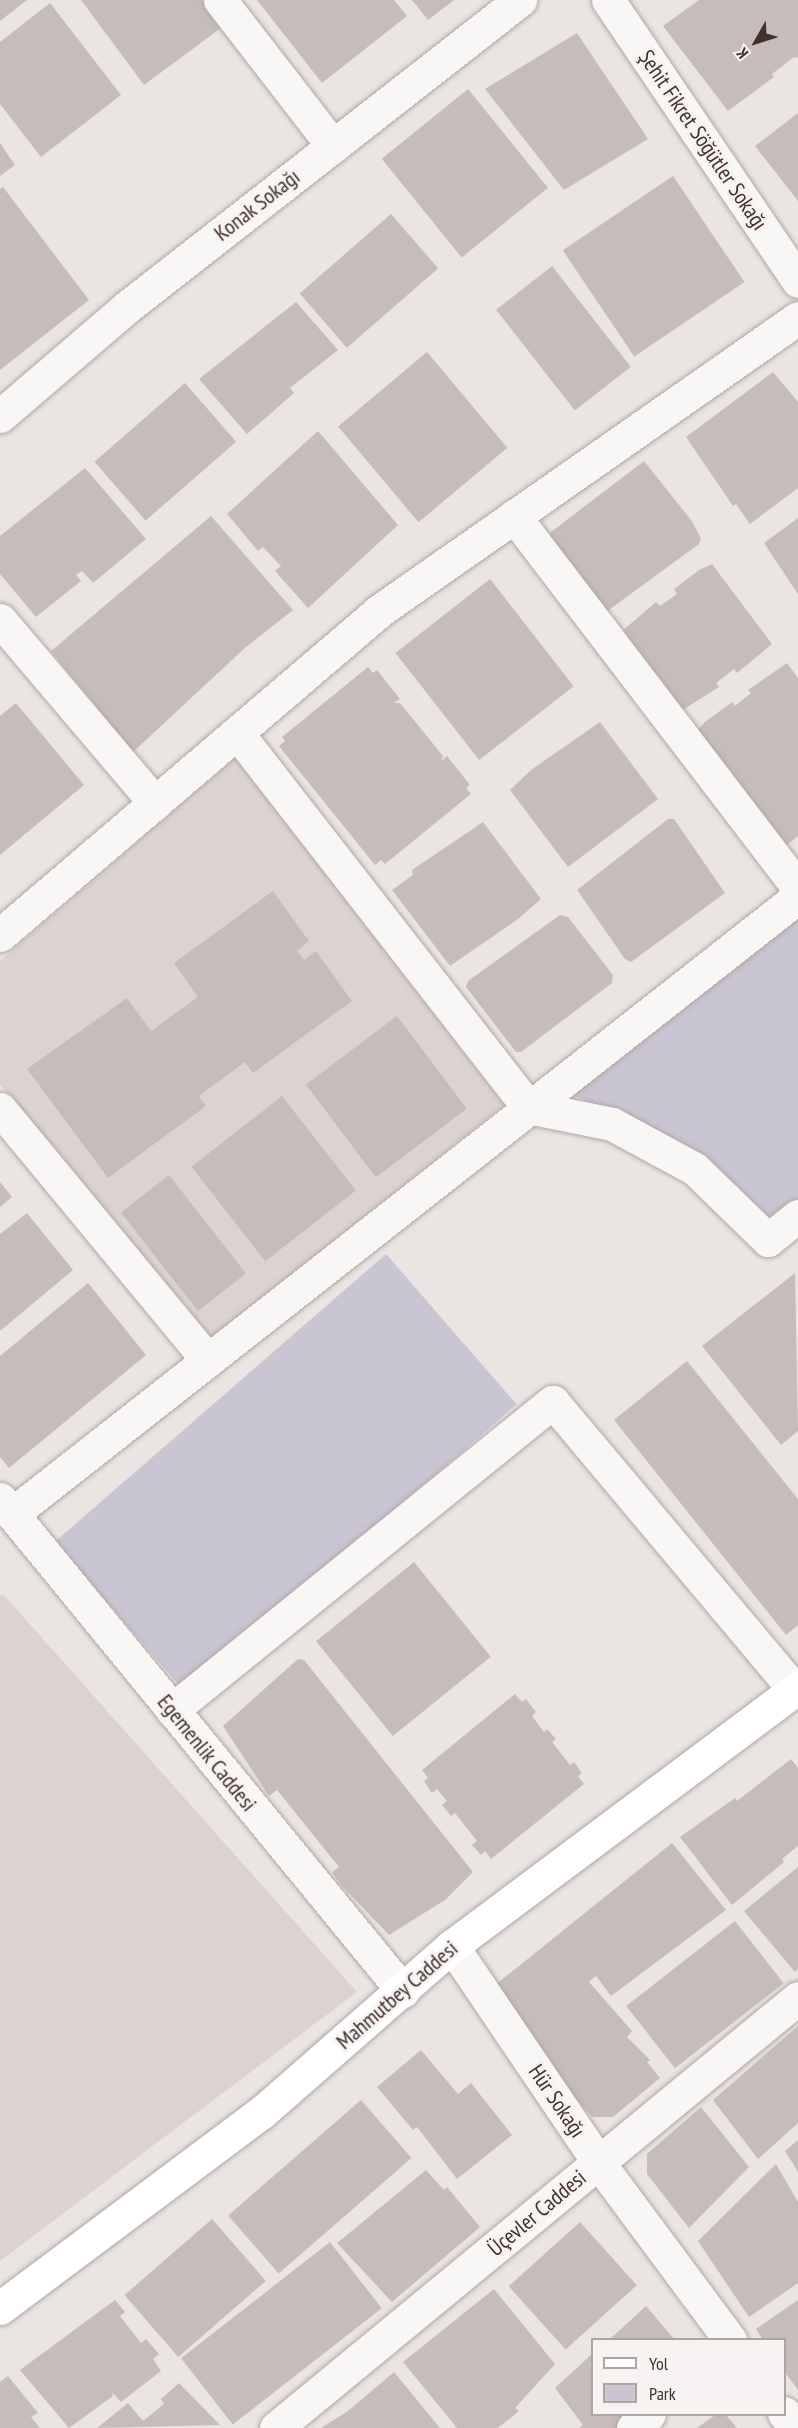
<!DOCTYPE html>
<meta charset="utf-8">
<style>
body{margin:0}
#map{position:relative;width:798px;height:2428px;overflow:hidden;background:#eae4e3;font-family:"PT Sans Narrow",sans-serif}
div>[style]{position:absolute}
.built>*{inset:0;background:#dcd3d1}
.green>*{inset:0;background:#c9c5d3;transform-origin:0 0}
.building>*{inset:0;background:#c6bdbb;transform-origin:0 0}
.roads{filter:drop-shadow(0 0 2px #b1a7a5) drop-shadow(0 0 2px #b1a7a5)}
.minor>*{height:33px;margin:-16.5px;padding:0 16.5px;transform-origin:16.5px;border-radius:16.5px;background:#f9f6f6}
.major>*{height:33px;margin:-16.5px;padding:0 16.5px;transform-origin:16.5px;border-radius:16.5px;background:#fff}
span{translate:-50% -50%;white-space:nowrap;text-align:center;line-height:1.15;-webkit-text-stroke:6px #f7f3f3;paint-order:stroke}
.street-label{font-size:22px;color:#41302c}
.legend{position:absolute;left:591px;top:2338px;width:195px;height:78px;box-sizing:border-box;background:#f7f3f3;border:2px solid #aea5a3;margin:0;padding:8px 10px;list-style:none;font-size:18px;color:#41302c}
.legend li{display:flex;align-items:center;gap:12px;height:30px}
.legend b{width:30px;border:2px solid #aea5a3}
.north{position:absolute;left:726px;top:12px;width:60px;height:60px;-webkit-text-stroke:4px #f7f3f3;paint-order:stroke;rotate:231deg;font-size:16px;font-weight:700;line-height:24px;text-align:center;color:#41302c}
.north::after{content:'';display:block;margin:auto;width:21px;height:27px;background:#41302c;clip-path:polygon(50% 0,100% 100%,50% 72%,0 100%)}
</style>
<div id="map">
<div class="built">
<i style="clip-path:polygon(236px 757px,504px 1105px,212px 1338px,0 1084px,0 961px)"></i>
<i style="clip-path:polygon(3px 1594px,357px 1992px,0 2261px,0 1596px)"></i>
</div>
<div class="green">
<i style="clip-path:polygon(798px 916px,798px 1201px,766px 1227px,696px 1151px,569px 1093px)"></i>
<i style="left:386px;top:1254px;width:199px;height:439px;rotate:49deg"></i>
</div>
<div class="building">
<i style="clip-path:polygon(0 0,27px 0,0 21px)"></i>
<i style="clip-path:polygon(81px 0,206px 0,225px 25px,144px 85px)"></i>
<i style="clip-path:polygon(257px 0,394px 0,407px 16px,322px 83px)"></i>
<i style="clip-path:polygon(412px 0,454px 0,428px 20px)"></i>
<i style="clip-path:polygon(699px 0,798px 0,798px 58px,794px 57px,772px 74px,774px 77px,728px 111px,663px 26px)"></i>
<i style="clip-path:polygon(50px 3px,121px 95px,41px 157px,0 104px,0 42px)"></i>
<i style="clip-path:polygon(577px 33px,648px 139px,564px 190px,485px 89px)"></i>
<i style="left:468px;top:89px;width:127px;height:111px;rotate:51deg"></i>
<i style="clip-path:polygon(798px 113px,798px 201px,755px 146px)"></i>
<i style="clip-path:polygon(0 143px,15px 165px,0 176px)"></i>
<i style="left:673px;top:176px;width:128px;height:133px;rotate:56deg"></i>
<i style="clip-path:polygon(3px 187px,89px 300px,0 370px,0 189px)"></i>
<i style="left:391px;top:214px;width:72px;height:121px;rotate:49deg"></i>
<i style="left:552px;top:266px;width:128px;height:71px;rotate:52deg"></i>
<i style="clip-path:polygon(296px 302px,338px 350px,290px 388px,294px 393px,247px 434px,199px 379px)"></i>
<i style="left:427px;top:352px;width:125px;height:116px;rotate:50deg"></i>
<i style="clip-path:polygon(773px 372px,798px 402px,798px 488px,750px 524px,736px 504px,733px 506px,686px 437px)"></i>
<i style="left:185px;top:383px;width:78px;height:120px;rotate:49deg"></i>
<i style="clip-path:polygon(318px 431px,398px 525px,308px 608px,275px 571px,281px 566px,263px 547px,258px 551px,227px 514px)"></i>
<i style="clip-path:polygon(644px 461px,691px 520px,701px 538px,699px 544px,606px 612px,550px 537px,551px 532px)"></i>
<i style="clip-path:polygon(85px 468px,146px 539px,93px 583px,82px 571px,76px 575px,81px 581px,36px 617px,0 574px,0 536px)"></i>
<i style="clip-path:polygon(211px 516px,293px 610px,246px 647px,133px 752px,51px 651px)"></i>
<i style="clip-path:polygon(798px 518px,798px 594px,764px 543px)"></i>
<i style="clip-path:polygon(712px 564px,772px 644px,737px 673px,734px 669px,716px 683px,719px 687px,681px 711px,621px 632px,656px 602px,660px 606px,677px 594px,674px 589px,699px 570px)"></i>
<i style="left:490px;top:579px;width:136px;height:120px;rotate:52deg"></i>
<i style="clip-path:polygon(787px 663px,798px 678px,798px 836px,787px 845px,781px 844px,696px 732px,705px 722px,732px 702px,735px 706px,751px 693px,748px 690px)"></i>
<i style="clip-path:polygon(368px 667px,373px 673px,377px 670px,400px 699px,394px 703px,400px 703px,443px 756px,441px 761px,447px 756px,470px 785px,466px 788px,471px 794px,385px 864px,381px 860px,375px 865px,279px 746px,285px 741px,282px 737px)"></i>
<i style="clip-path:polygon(16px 703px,84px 785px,0 855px,0 716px)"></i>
<i style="clip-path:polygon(600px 722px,658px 799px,568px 867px,510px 790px,531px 770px)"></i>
<i style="clip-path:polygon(668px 819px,674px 819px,725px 893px,631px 962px,625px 959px,577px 890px)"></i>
<i style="clip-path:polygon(483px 822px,541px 899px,518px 919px,450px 966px,392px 890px,413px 875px,412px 870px)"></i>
<i style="clip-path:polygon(273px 891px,309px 941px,297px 951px,304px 960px,316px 951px,352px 1001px,253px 1073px,245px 1062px,199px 1096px,206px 1106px,108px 1178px,27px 1069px,127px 998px,151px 1031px,198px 997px,174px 963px)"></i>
<i style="clip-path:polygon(560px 915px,568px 917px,613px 975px,612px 983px,521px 1052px,516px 1052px,466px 987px,468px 981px)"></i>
<i style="left:397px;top:1016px;width:116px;height:114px;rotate:53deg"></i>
<i style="left:282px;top:1096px;width:120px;height:115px;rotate:52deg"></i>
<i style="left:169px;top:1175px;width:125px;height:61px;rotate:52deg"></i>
<i style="clip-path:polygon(0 1182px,12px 1197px,0 1207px)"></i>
<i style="clip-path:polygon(27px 1213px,73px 1270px,0 1331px,0 1234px)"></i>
<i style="clip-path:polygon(795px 1273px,798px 1431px,781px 1445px,702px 1346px)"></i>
<i style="clip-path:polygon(88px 1283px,146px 1355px,9px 1468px,0 1457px,0 1356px)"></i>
<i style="clip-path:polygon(687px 1361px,798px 1499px,798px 1625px,786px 1635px,614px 1420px)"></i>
<i style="left:414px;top:1562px;width:122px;height:126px;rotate:51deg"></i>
<i style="clip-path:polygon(298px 1659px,304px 1660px,473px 1872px,445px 1900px,389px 1935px,341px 1885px,332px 1872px,339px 1867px,277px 1790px,269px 1796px,223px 1726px)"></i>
<i style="clip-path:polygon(515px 1694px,522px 1702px,526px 1699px,536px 1712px,532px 1716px,544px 1732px,547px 1729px,556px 1739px,552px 1742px,570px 1765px,574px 1762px,582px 1773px,578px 1776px,584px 1784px,491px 1859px,485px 1851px,481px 1855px,472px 1845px,477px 1841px,455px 1813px,451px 1816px,442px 1805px,447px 1801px,437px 1789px,432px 1793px,424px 1781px,428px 1778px,422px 1770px)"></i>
<i style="clip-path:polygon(791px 1759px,798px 1768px,798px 1846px,782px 1859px,784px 1862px,732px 1905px,680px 1837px,735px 1798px,737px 1801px)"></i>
<i style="clip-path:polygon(672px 1843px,726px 1910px,611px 1996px,596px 1976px,589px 1982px,632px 2031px,627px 2037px,650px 2060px,647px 2062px,660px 2078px,613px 2117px,592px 2117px,484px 1994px)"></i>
<i style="clip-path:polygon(798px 1867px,798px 1969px,795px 1972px,744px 1911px)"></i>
<i style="left:735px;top:1921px;width:79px;height:138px;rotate:52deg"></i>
<i style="clip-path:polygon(798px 2026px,798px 2123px,758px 2159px,713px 2100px)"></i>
<i style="clip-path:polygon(421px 2050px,458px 2094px,471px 2083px,512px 2135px,457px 2179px,417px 2127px,413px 2130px,377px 2087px)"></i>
<i style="left:361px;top:2100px;width:77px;height:176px;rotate:49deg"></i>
<i style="clip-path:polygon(701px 2107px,749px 2167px,689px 2228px,647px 2174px,647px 2154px)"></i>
<i style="clip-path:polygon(798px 2140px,798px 2172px,785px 2151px)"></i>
<i style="clip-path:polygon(776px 2164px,798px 2202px,798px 2283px,749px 2317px,698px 2241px)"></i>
<i style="clip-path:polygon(426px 2170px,444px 2190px,447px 2187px,480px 2227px,392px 2302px,337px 2243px)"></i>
<i style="left:212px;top:2219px;width:82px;height:116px;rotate:49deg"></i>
<i style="left:580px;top:2222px;width:85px;height:96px;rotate:48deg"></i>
<i style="left:330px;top:2242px;width:84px;height:189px;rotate:52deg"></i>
<i style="clip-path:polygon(494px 2289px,555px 2364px,515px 2408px,519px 2411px,498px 2428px,457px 2428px,403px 2362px)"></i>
<i style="clip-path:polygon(115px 2300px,125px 2312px,120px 2316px,141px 2343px,146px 2339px,159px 2354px,153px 2359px,161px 2371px,121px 2402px,112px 2392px,113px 2396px,69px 2428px,20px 2370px)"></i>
<i style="clip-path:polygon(798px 2300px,798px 2390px,784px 2371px,784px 2340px,763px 2340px,756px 2329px)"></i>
<i style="clip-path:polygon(646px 2306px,675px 2340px,609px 2340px)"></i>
<i style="clip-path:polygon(592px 2354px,592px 2415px,645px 2415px,631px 2428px,579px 2428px,583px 2425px,555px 2388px)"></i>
<i style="clip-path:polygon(394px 2372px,440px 2428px,321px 2428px,348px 2411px)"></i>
<i style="clip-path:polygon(8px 2376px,38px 2413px,31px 2417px,40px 2428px,0 2428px,0 2382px)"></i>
<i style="clip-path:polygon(179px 2383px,220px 2425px,97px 2428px,128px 2403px,143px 2421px,164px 2404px,161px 2399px)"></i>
<i style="clip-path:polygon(715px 2415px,726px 2415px,737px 2428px,697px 2428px)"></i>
</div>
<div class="roads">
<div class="minor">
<i style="left:220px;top:0;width:185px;rotate:52.3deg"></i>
<i style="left:608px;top:0;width:339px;rotate:55.9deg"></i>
<i style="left:0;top:416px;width:167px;rotate:-40.6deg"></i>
<i style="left:127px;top:307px;width:499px;rotate:-38deg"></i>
<i style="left:514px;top:516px;width:468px;rotate:52.6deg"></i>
<i style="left:0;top:620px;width:240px;rotate:49.7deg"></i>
<i style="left:237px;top:733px;width:474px;rotate:52.1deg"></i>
<i style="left:528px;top:1107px;width:86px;rotate:11.4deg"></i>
<i style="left:612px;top:1124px;width:94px;rotate:28.5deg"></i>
<i style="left:695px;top:1169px;width:102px;rotate:44.2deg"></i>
<i style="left:768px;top:1240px;width:38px;rotate:-39deg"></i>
<i style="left:0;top:935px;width:499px;rotate:-40.5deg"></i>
<i style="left:379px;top:611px;width:511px;rotate:-34.96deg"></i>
<i style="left:0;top:1109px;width:326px;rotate:50.4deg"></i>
<i style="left:0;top:1499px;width:636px;rotate:50.68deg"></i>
<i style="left:12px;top:1514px;width:999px;rotate:-38.13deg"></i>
<i style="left:172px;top:1710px;width:490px;rotate:-39deg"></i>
<i style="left:553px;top:1402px;width:376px;rotate:50deg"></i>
<i style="left:452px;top:1946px;width:261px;rotate:55.9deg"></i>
<i style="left:598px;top:2162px;width:222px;rotate:53.4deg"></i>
<i style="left:784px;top:2413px;width:19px;rotate:51deg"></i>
<i style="left:276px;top:2428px;width:676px;rotate:-39.48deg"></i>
<i style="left:633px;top:2428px;width:21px;rotate:-41deg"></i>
</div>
<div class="major">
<i style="left:0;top:2308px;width:326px;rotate:-36.8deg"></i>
<i style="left:261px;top:2113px;width:254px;rotate:-41.2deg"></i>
<i style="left:452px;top:1946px;width:432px;rotate:-36.8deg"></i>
</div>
</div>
<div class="street-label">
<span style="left:703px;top:140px;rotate:56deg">Şehit Fikret Söğütler Sokağı</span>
<span style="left:257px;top:205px;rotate:-38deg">Konak Sokağı</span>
<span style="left:207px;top:1753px;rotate:51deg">Egemenlik Caddesi</span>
<span style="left:397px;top:1995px;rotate:-41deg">Mahmutbey Caddesi</span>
<span style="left:557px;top:2101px;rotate:56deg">Hür Sokağı</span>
<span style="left:537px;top:2213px;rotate:-40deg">Üçevler Caddesi</span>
</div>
<ul class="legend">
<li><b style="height:8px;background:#fff"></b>Yol</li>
<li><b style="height:16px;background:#c9c5d3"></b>Park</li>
</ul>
<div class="north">K</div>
</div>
